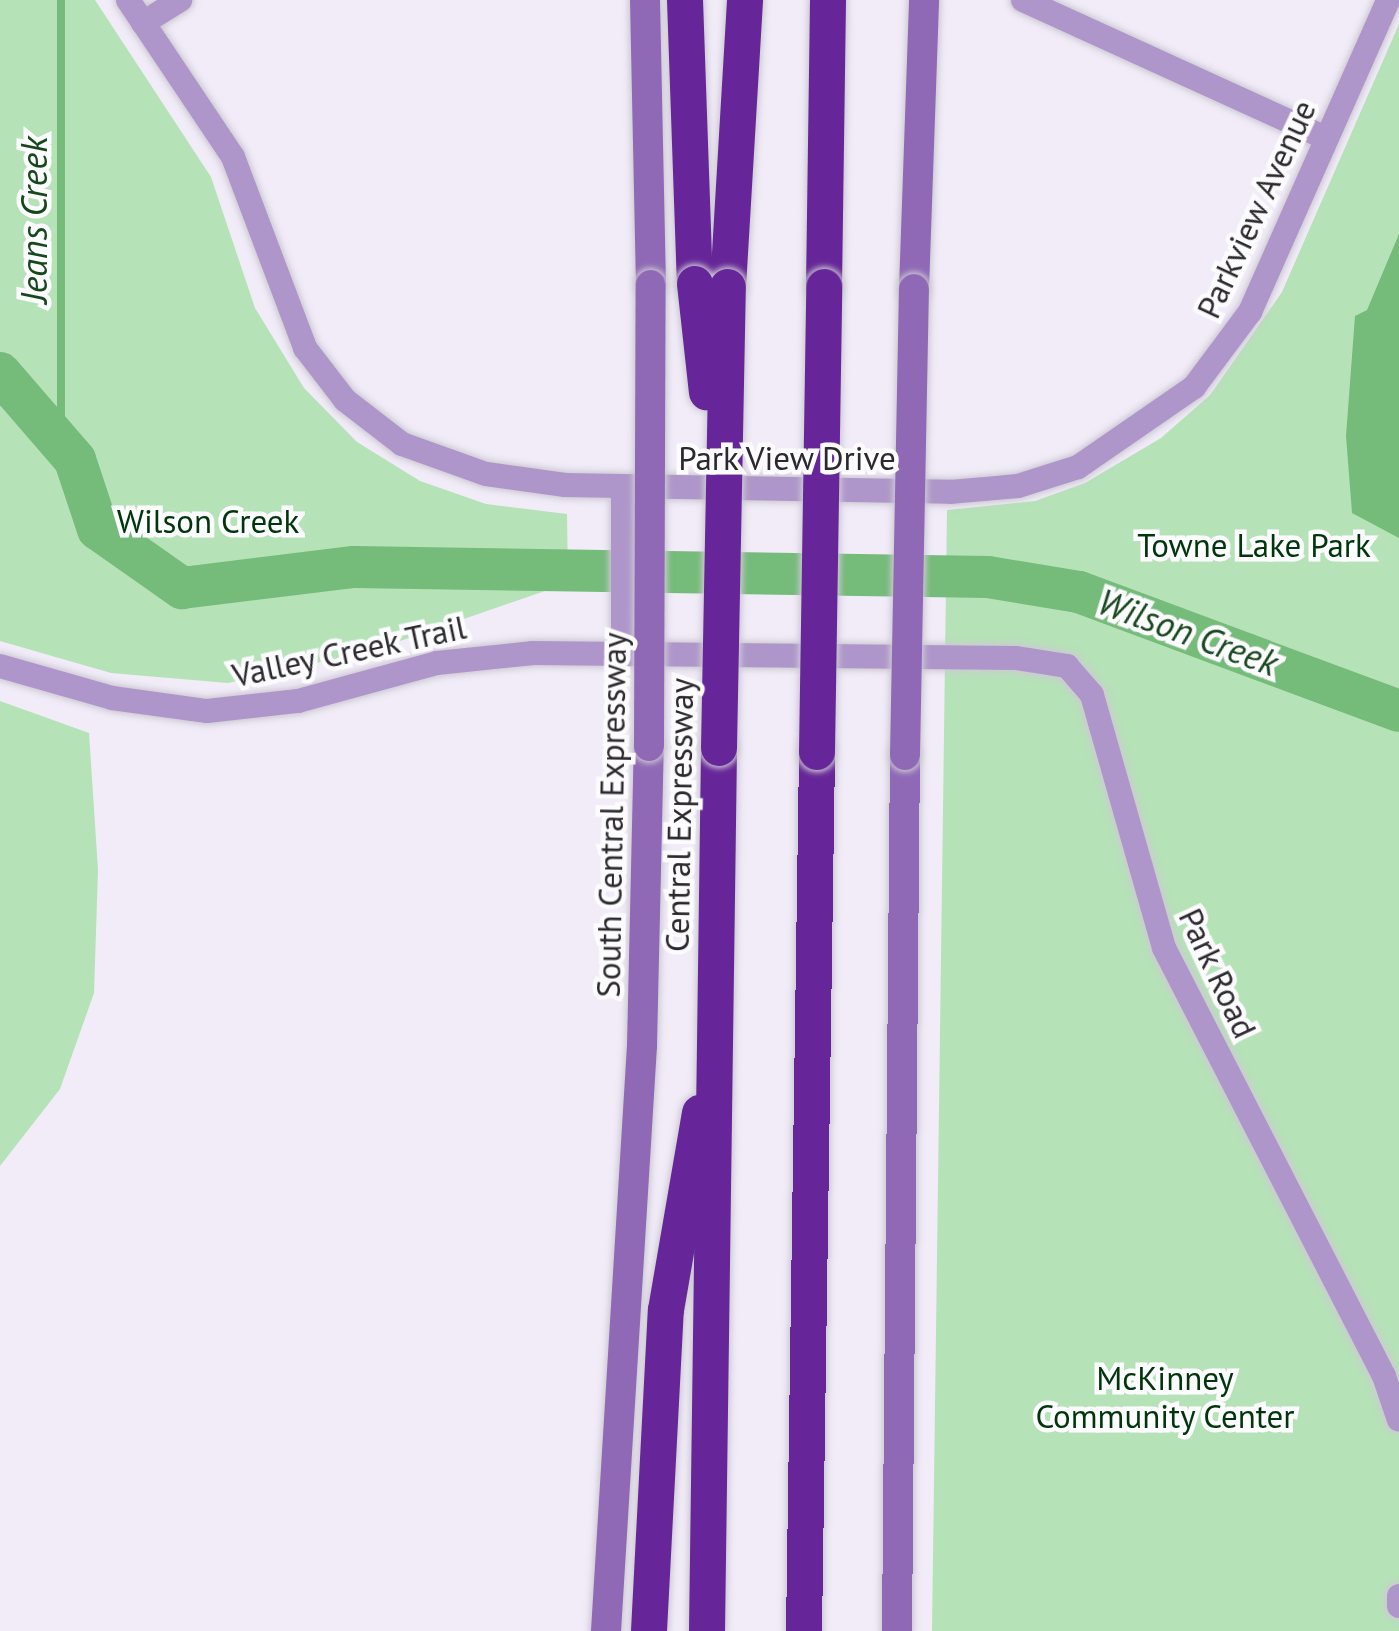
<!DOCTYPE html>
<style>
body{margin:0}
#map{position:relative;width:1399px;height:1631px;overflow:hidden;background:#f1ecf8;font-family:"PT Sans",sans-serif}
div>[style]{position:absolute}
.green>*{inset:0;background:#b6e2b8}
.water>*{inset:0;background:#75bb7a}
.stream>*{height:8px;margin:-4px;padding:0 4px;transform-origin:4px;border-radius:4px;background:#75bb7a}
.river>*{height:42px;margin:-21px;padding:0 21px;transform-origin:21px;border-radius:21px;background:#75bb7a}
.roads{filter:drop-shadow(0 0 3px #cdc9d3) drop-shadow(0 0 3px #cdc9d3)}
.street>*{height:24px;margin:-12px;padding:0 12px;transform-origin:12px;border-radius:12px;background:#ae96ca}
.secondary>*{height:30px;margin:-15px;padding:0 15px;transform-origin:15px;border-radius:15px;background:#8f69b6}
.highway>*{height:36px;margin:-18px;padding:0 18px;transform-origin:18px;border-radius:18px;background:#662598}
.bridges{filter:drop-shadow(0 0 3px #cdc9d3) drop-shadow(0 0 3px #cdc9d3)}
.secondary-bridge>*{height:30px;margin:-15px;padding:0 15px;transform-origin:15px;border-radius:15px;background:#8f69b6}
.highway-bridge>*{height:36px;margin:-18px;padding:0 18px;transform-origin:18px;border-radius:18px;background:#662598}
span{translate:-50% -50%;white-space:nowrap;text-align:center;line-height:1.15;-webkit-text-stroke:9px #fcfbfd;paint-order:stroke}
.street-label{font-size:33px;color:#2b292d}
.park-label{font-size:33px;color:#01360c}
.water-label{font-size:36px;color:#16471d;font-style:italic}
</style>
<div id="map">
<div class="green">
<i style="clip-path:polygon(0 0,95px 0,211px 177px,255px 308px,304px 388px,357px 442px,420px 481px,486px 504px,567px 514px,568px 583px,374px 650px,228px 683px,111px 673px,0 641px)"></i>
<i style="clip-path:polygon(1399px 24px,1399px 1631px,932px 1631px,947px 510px,1035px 501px,1085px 483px,1161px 438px,1210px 395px,1282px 292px)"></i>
<i style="clip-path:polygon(0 701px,89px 733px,98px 870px,94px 993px,60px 1089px,0 1166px)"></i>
</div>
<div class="water">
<i style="clip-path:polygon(1399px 234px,1399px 538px,1352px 513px,1346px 436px,1355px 316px,1367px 310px)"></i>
</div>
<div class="stream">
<i style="left:61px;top:440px;width:440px;rotate:-90deg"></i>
</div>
<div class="river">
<i style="left:0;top:373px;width:115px;rotate:49.2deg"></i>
<i style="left:75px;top:460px;width:73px;rotate:71.6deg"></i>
<i style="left:98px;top:529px;width:103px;rotate:35.1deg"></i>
<i style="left:182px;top:588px;width:173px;rotate:-7deg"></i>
<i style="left:354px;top:567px;width:634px;rotate:0.9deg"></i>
<i style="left:988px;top:577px;width:92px;rotate:9.4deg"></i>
<i style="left:1079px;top:592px;width:341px;rotate:20.4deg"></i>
</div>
<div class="roads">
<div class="street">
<i style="left:128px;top:0;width:189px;rotate:56.2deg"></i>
<i style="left:233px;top:157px;width:204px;rotate:69.3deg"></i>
<i style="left:305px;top:348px;width:66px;rotate:52.4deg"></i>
<i style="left:345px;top:400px;width:72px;rotate:37.7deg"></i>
<i style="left:402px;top:444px;width:89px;rotate:19.7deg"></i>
<i style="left:486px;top:474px;width:80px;rotate:7.9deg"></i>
<i style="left:565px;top:485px;width:385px;rotate:1deg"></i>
<i style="left:950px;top:492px;width:68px;rotate:-5deg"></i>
<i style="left:1018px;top:486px;width:63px;rotate:-17.6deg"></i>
<i style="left:1078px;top:467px;width:141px;rotate:-34.6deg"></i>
<i style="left:1194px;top:387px;width:94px;rotate:-53.3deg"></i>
<i style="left:1250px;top:312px;width:341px;rotate:-66.1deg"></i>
<i style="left:1023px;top:0;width:333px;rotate:24.5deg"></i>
<i style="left:143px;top:23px;width:44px;rotate:-31.9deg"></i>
<i style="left:623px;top:489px;width:163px;rotate:90deg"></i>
<i style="left:0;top:666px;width:116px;rotate:15.9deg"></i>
<i style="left:112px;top:698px;width:96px;rotate:7.8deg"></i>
<i style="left:207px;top:711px;width:92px;rotate:-6.3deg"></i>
<i style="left:298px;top:701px;width:144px;rotate:-15.3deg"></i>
<i style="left:437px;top:663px;width:97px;rotate:-5.9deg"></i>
<i style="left:533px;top:653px;width:483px;rotate:0.6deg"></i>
<i style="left:1016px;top:658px;width:52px;rotate:8.9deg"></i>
<i style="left:1067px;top:666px;width:38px;rotate:49deg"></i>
<i style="left:1092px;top:695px;width:263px;rotate:74.1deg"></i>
<i style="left:1164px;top:948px;width:481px;rotate:62.8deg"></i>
<i style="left:1384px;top:1376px;width:46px;rotate:71.2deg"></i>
<i style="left:1399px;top:1596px;width:10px;rotate:90deg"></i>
</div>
<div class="secondary">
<i style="left:645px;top:0;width:285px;rotate:88.8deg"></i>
<i style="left:914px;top:289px;width:289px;rotate:-88deg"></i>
<i style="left:606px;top:1631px;width:586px;rotate:-86.48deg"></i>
<i style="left:642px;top:1046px;width:300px;rotate:-88.7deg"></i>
<i style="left:897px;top:1631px;width:876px;rotate:-89.48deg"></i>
</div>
<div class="highway">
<i style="left:685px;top:0;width:284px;rotate:88deg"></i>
<i style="left:728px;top:287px;width:288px;rotate:-86.6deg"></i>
<i style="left:824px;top:287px;width:287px;rotate:-89.2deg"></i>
<i style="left:649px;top:1631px;width:321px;rotate:-87deg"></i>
<i style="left:666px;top:1310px;width:200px;rotate:-80.2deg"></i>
<i style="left:707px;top:1631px;width:883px;rotate:-89.22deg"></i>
<i style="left:804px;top:1631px;width:879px;rotate:-89.15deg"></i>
</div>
</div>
<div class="bridges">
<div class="secondary-bridge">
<i style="left:649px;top:746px;width:461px;rotate:-89.8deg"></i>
<i style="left:905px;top:755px;width:466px;rotate:-88.9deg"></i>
</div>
<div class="highway-bridge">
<i style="left:695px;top:284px;width:109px;rotate:83.7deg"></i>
<i style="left:719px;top:748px;width:461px;rotate:-88.9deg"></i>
<i style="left:817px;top:752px;width:465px;rotate:-89.1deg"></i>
</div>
</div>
<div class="street-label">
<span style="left:1256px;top:209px;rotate:-65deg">Parkview Avenue</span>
<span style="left:787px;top:458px">Park View Drive</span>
<span style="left:349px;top:651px;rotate:-12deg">Valley Creek Trail</span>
<span style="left:611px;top:815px;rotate:-89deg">South Central Expressway</span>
<span style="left:679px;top:815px;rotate:-89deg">Central Expressway</span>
<span style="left:1218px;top:973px;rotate:65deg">Park Road</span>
</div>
<div class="park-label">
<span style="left:208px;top:521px">Wilson Creek</span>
<span style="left:1254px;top:545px">Towne Lake Park</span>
<span style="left:1165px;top:1397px">McKinney<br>Community Center</span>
</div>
<div class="water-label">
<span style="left:34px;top:220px;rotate:-90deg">Jeans Creek</span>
<span style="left:1188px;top:632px;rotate:20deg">Wilson Creek</span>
</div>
</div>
